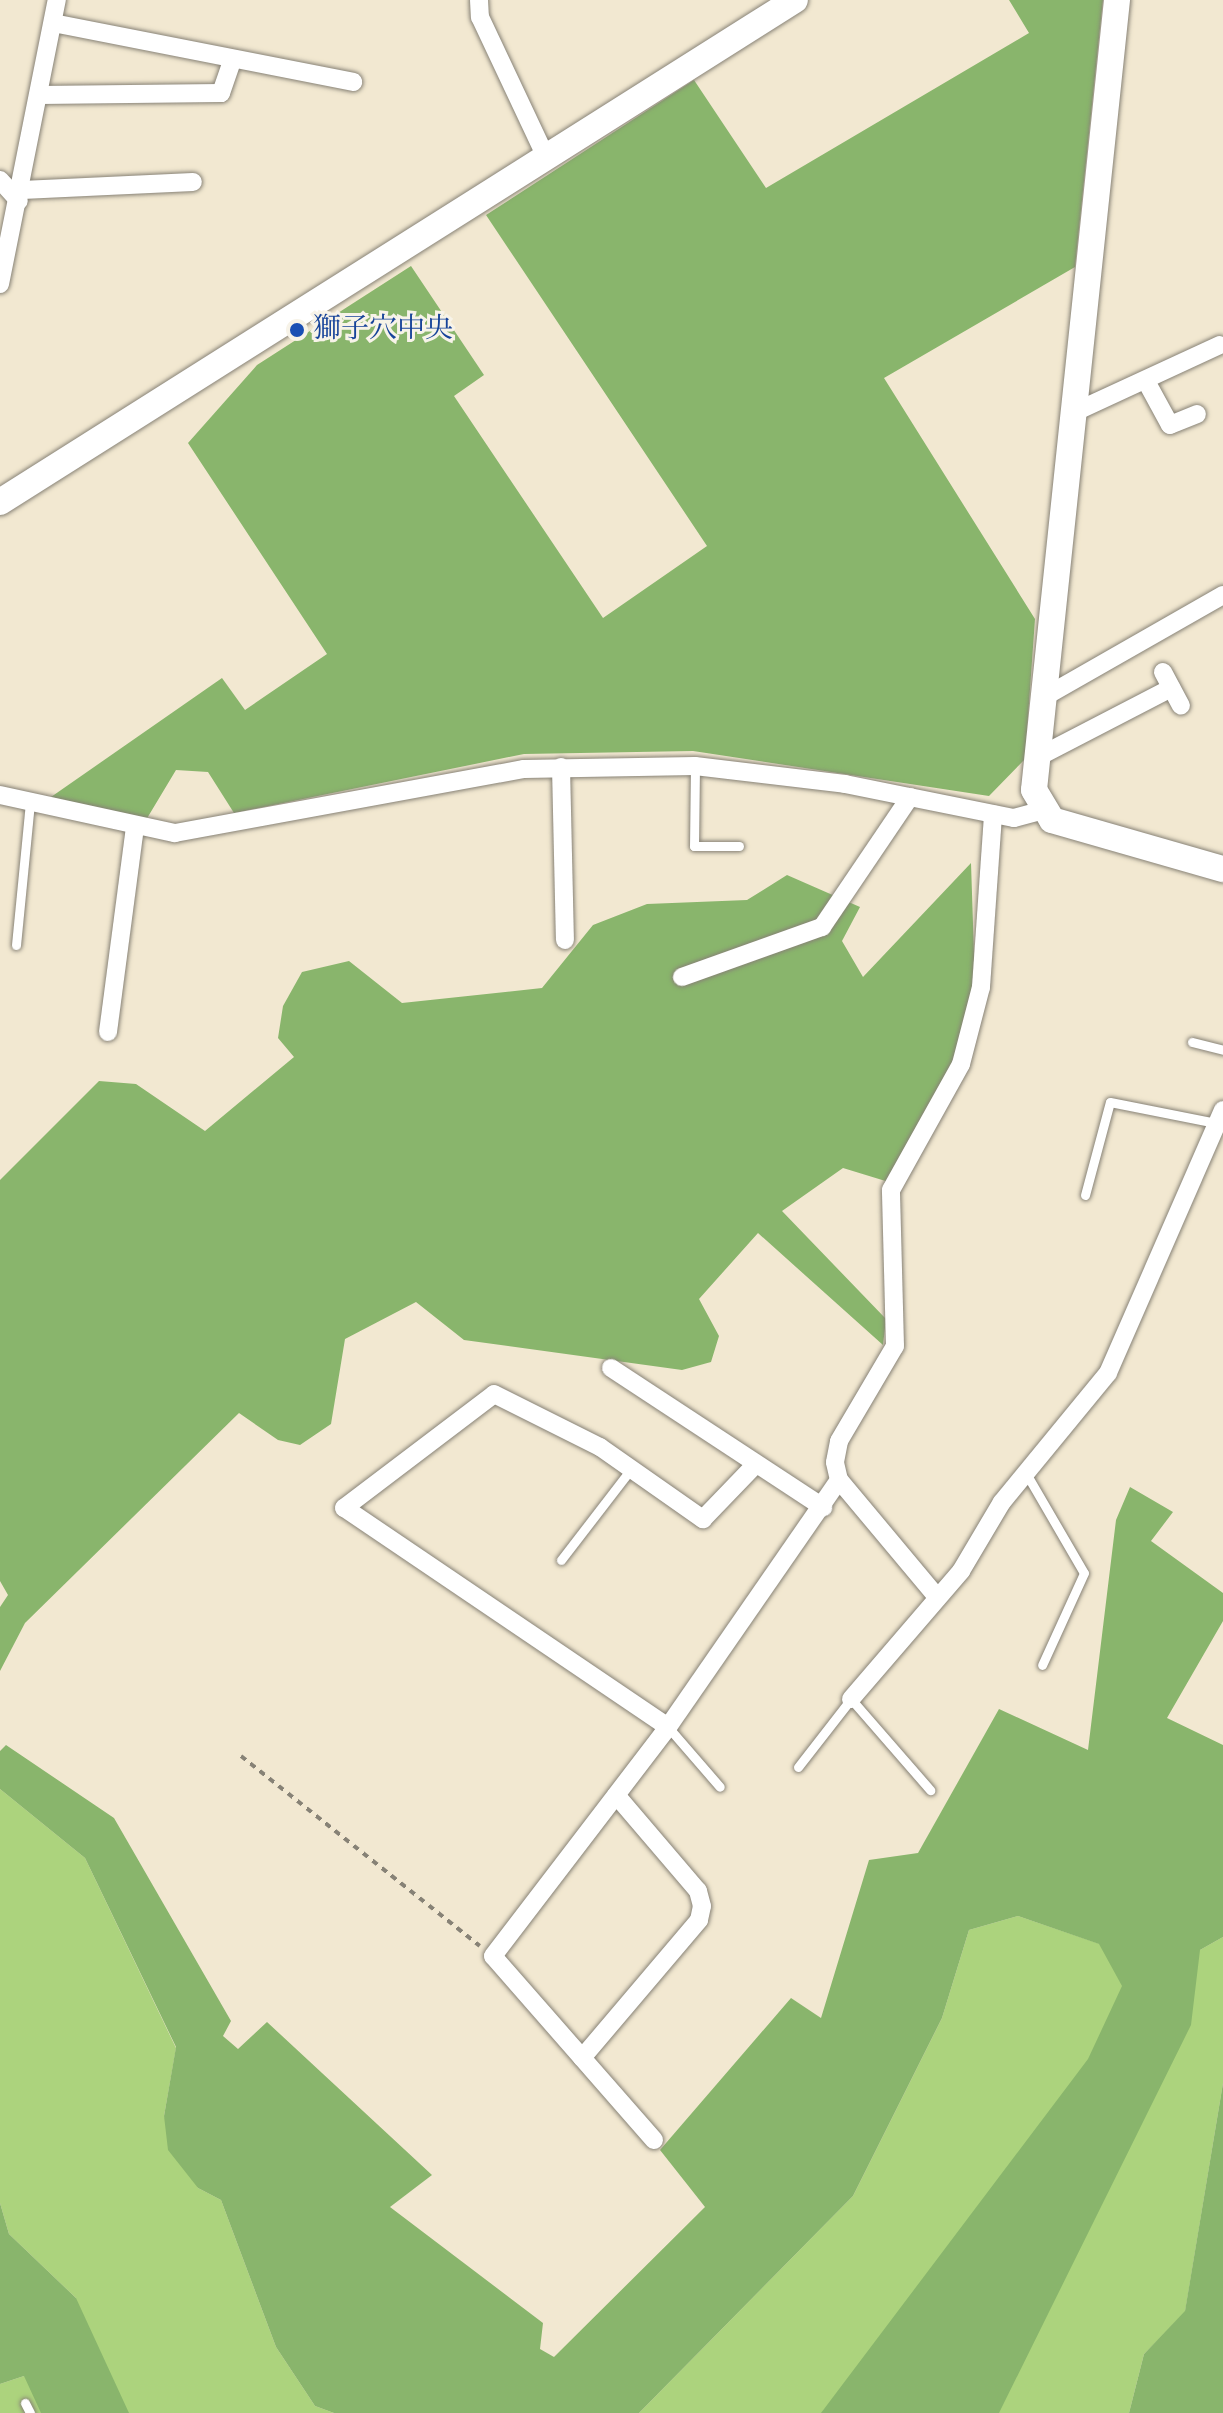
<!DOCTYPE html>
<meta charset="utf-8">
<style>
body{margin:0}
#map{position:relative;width:1223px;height:2413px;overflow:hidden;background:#f2e8d1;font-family:"IM FELL English","Noto Serif JP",serif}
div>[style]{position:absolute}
.green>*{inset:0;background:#acd37d}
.forest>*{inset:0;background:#89b56c}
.path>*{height:4px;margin-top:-2px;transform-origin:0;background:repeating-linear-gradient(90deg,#878276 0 6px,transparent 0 12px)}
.roads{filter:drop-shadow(0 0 2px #878276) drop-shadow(0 0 2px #878276)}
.lane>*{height:9px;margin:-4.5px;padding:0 4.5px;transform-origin:4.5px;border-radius:4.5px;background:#fff}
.street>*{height:18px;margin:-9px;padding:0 9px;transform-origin:9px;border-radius:9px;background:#fff}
.secondary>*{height:26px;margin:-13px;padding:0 13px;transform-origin:13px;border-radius:13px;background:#fff}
.dots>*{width:22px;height:22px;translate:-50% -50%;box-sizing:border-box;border:4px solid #f7f3e8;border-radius:50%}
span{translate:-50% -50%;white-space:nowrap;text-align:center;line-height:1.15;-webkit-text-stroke:6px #f7f3e8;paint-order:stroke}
.transit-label{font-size:28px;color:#164399}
.left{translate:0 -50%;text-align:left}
</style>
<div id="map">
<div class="green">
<i style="clip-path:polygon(0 1789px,85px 1858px,176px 2048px,164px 2116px,198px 2188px,221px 2200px,276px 2347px,315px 2406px,334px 2413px,0 2413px,0 2384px,24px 2376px,76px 2298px,9px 2234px,0 2203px)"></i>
<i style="clip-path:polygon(1018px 1916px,1100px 1944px,1200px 1950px,1223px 1937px,1223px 2083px,1185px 2312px,1144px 2354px,1129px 2413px,639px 2413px,853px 2196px,942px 2018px,969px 1930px)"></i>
</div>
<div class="forest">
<i style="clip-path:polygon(1009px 0,1103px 0,1075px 267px,884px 378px,1035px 619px,1025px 759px,989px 796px,693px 751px,524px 754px,234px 813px,208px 772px,176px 770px,146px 820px,51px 797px,222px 678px,245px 710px,327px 654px,188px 443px,257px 365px,411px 266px,484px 375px,454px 396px,603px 618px,707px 546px,486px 215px,694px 80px,766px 188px,1029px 33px)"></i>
<i style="clip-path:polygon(971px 863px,975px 985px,958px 1062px,892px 1183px,843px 1168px,782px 1211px,886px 1319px,883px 1345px,758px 1233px,699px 1299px,719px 1336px,711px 1362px,682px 1370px,464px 1340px,416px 1302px,345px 1339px,331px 1424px,300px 1445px,278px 1440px,239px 1413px,25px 1623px,0 1671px,0 1607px,8px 1595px,0 1581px,0 1180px,99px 1081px,136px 1084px,205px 1131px,294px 1057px,278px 1038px,283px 1006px,302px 972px,349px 961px,402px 1003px,542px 988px,593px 925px,647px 904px,747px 900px,787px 875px,860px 907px,842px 941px,863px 977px)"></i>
<i style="clip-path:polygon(1130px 1487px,1173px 1512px,1151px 1541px,1223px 1593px,1223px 1621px,1167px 1718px,1223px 1745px,1223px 1937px,1200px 1950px,1191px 2025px,999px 2413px,821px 2413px,1088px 2059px,1122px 1986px,1099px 1944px,1018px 1916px,969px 1930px,942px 2018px,853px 2196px,639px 2413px,334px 2413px,315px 2406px,276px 2347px,221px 2200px,198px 2188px,168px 2150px,164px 2116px,176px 2047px,85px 1858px,0 1789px,0 1751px,6px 1745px,114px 1818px,231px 2021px,223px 2036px,238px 2049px,267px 2022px,432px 2175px,390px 2207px,543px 2323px,540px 2349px,554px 2357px,705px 2207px,660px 2150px,791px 1998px,821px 2018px,869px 1860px,918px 1853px,999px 1709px,1088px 1750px,1116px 1520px)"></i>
<i style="clip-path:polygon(1223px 2083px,1223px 2413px,1129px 2413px,1144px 2354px,1185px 2311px)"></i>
<i style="clip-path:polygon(0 2203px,9px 2234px,76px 2298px,129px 2413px,41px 2413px,24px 2376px,0 2384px)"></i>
</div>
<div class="path">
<i style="left:241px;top:1756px;width:305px;rotate:38.5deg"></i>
</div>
<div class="roads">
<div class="lane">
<i style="left:695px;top:766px;width:80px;rotate:90.7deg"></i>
<i style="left:694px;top:846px;width:45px"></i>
<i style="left:16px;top:945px;width:143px;rotate:-84.4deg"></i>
<i style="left:1192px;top:1042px;width:32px;rotate:14deg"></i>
<i style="left:1085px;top:1195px;width:96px;rotate:-75deg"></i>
<i style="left:1110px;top:1102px;width:108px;rotate:11.2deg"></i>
<i style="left:1027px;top:1475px;width:113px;rotate:59.8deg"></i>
<i style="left:1084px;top:1573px;width:101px;rotate:114.5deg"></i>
<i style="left:561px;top:1560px;width:115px;rotate:-52.4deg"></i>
<i style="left:668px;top:1727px;width:79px;rotate:49.1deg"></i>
<i style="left:798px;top:1767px;width:86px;rotate:-52.1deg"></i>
<i style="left:851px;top:1699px;width:121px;rotate:49deg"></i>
<i style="left:25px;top:2403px;width:11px;rotate:63deg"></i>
</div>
<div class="street">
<i style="left:479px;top:0;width:17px;rotate:87deg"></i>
<i style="left:480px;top:17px;width:155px;rotate:64.8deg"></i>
<i style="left:53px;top:23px;width:306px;rotate:11.1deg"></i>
<i style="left:39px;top:95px;width:182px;rotate:-0.6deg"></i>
<i style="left:221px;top:93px;width:36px;rotate:-71deg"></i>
<i style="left:0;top:180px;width:28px;rotate:48deg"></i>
<i style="left:22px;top:190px;width:171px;rotate:-2.7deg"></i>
<i style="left:0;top:284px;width:290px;rotate:-78.7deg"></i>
<i style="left:1146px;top:381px;width:50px;rotate:61.4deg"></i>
<i style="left:1170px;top:425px;width:29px;rotate:-22deg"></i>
<i style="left:1077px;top:411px;width:157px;rotate:-24.8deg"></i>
<i style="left:1163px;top:672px;width:38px;rotate:62deg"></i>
<i style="left:1046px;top:696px;width:204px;rotate:-29.7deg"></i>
<i style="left:1038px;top:757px;width:150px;rotate:-27.4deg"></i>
<i style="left:561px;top:767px;width:173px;rotate:88.7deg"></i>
<i style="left:0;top:795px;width:179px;rotate:12.3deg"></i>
<i style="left:175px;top:833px;width:355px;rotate:-10.4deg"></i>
<i style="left:524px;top:769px;width:171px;rotate:-1deg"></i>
<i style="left:695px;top:766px;width:151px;rotate:6.8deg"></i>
<i style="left:845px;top:784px;width:172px;rotate:11.4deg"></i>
<i style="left:1014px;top:818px;width:27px;rotate:-15deg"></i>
<i style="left:682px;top:977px;width:149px;rotate:-19.7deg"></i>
<i style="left:822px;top:927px;width:157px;rotate:-55.9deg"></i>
<i style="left:108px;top:1032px;width:207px;rotate:-82.5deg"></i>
<i style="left:611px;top:1368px;width:254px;rotate:33.3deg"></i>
<i style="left:937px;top:1597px;width:153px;rotate:-129.9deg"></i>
<i style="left:839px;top:1480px;width:18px;rotate:-103deg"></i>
<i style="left:835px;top:1462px;width:21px;rotate:-79deg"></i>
<i style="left:839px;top:1441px;width:110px;rotate:-59.5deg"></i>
<i style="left:895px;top:1346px;width:156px;rotate:-91.5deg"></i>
<i style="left:891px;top:1190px;width:144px;rotate:-60.9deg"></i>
<i style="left:961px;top:1064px;width:80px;rotate:-75.4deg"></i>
<i style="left:981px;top:987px;width:173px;rotate:-86deg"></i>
<i style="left:851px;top:1699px;width:169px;rotate:-49.3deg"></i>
<i style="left:961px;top:1571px;width:80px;rotate:-59.3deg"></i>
<i style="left:1002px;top:1502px;width:167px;rotate:-50.6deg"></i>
<i style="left:1108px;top:1373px;width:287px;rotate:-66.4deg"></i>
<i style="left:668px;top:1727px;width:391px;rotate:-145.9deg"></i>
<i style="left:344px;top:1508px;width:188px;rotate:-37.2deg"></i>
<i style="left:494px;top:1394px;width:119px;rotate:26.6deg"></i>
<i style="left:600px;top:1447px;width:126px;rotate:35deg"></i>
<i style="left:703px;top:1519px;width:76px;rotate:-46.1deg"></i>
<i style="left:582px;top:2058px;width:181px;rotate:-49.7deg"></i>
<i style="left:699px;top:1920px;width:14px;rotate:-78deg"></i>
<i style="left:702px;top:1906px;width:16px;rotate:-105deg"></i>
<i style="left:698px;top:1891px;width:126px;rotate:-130.5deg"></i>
<i style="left:654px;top:2140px;width:244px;rotate:-131.2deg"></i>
<i style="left:493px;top:1956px;width:288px;rotate:-52.6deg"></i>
<i style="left:668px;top:1727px;width:300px;rotate:-55.3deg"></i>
</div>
<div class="secondary">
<i style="left:1117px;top:0;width:794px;rotate:96deg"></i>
<i style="left:1034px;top:790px;width:35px;rotate:59deg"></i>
<i style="left:1052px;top:820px;width:178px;rotate:16deg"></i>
<i style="left:0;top:502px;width:940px;rotate:-32.27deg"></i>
</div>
</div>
<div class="dots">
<i style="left:297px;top:330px;background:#1a4fb4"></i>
</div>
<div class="transit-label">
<span class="left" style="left:313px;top:330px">獅子穴中央</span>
</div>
</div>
